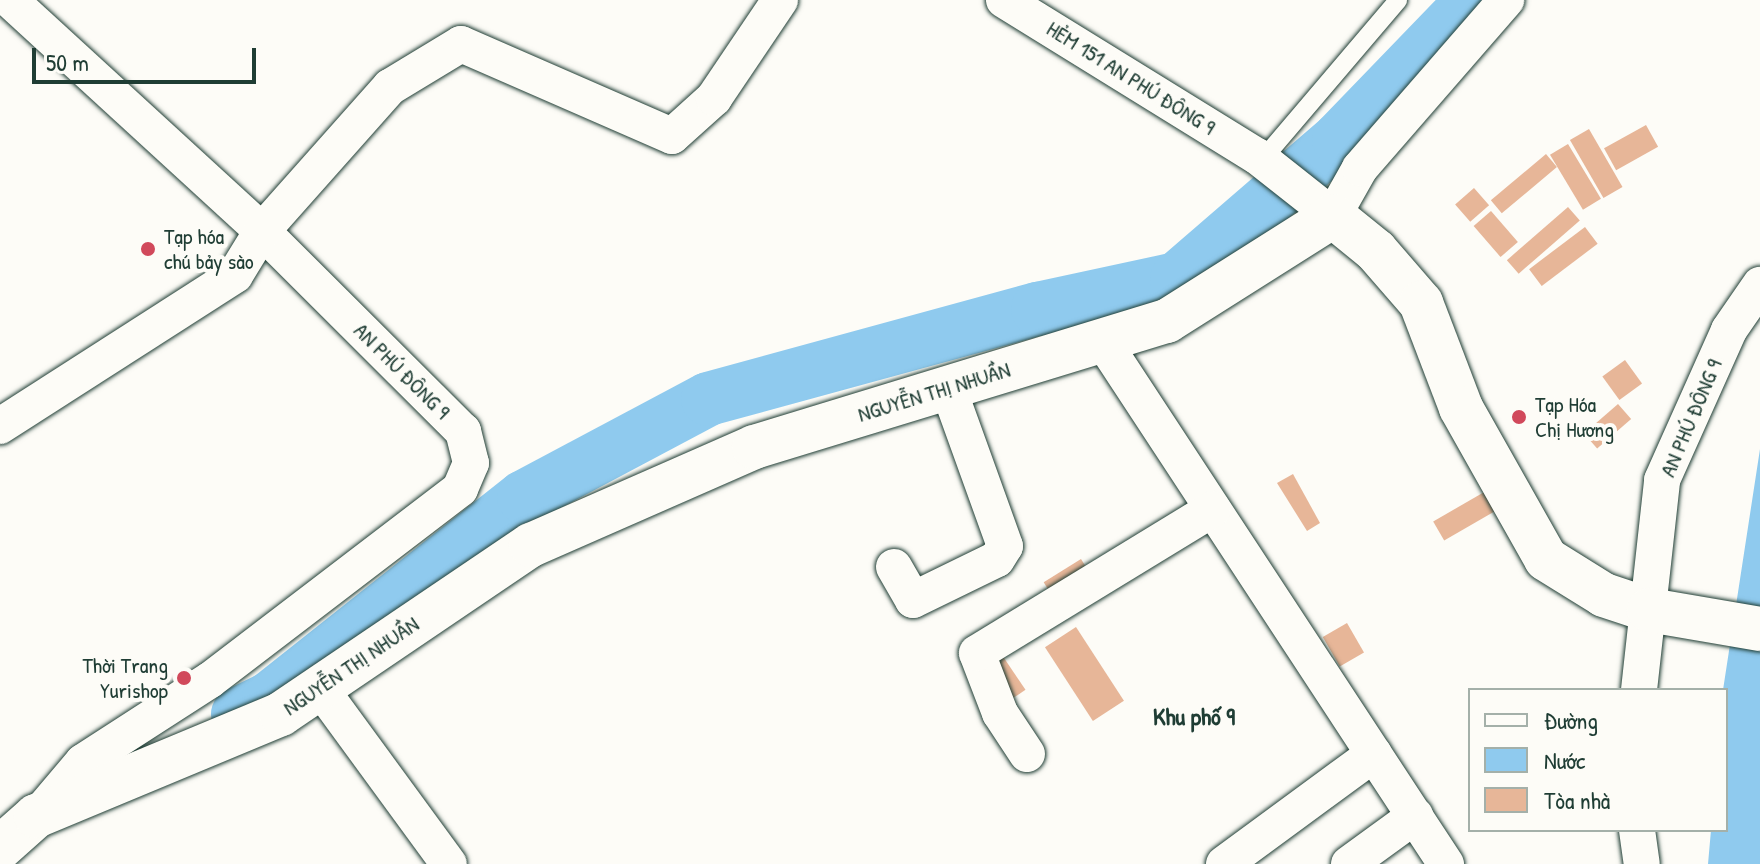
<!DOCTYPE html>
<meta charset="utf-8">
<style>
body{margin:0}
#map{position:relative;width:1760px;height:864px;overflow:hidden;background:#fdfcf7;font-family:"Patrick Hand",sans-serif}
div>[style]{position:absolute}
.water>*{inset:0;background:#8fcaee}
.river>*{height:54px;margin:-27px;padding:0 27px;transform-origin:27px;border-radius:27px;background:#8fcaee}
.building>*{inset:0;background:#e7b698;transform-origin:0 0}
.roads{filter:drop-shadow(0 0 2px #1f3d34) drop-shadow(0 0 2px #1f3d34)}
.service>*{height:18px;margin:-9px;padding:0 9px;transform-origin:9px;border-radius:9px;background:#fdfcf7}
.minor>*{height:36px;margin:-18px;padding:0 18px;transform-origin:18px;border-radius:18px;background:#fdfcf7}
.tertiary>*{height:44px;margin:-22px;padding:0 22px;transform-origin:22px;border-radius:22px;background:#fdfcf7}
.dots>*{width:22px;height:22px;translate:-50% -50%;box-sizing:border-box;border:4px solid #fdfcf7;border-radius:50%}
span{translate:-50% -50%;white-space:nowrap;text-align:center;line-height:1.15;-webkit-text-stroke:8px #fdfcf7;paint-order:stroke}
.street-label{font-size:22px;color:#1f3d34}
.poi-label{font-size:22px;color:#1f3d34}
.left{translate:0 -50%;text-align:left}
.right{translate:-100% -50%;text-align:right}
.neighbourhood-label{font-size:24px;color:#1f3d34;font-weight:700}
.legend{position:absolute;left:1468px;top:688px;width:260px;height:144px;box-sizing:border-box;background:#fdfcf7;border:2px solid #a4b0a9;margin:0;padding:10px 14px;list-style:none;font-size:24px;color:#1f3d34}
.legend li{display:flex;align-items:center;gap:16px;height:40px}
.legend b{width:40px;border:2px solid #a4b0a9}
.scale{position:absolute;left:32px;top:48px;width:224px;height:36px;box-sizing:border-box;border:4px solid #1f3d34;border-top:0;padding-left:10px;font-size:24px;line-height:28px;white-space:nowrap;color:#1f3d34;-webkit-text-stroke:6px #fdfcf7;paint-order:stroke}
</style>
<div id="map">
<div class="water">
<i style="clip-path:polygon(1760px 449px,1760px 864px,1708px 864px,1711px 830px,1726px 830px,1723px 690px)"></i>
</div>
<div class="river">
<i style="left:238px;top:714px;width:34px;rotate:-26deg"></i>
<i style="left:269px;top:699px;width:325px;rotate:-38.4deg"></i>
<i style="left:524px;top:497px;width:208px;rotate:-28deg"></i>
<i style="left:708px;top:399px;width:342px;rotate:-15.3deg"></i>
<i style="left:1038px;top:309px;width:142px;rotate:-12.2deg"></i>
<i style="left:1177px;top:279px;width:214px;rotate:-40.8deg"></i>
<i style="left:1339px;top:139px;width:193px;rotate:-46deg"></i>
</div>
<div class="building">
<i style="left:1646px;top:125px;width:25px;height:48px;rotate:61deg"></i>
<i style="left:1589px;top:129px;width:67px;height:22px;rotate:60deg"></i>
<i style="left:1568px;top:144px;width:64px;height:21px;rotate:59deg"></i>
<i style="left:1546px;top:154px;width:17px;height:72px;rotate:50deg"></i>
<i style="left:1474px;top:188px;width:23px;height:25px;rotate:49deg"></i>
<i style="left:1568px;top:207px;width:18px;height:81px;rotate:49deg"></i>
<i style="left:1491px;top:211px;width:41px;height:23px;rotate:49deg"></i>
<i style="left:1585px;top:227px;width:21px;height:70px;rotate:53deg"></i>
<i style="left:1625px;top:360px;width:29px;height:28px;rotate:54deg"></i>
<i style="left:1618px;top:404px;width:20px;height:45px;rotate:49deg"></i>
<i style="clip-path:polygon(1293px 474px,1320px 523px,1307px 531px,1277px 483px)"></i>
<i style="left:1486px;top:491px;width:22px;height:61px;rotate:60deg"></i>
<i style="left:1081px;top:559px;width:19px;height:44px;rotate:58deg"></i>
<i style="left:1347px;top:623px;width:34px;height:28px;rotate:60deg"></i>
<i style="left:1076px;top:627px;width:88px;height:37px;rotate:57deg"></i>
<i style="left:1002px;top:655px;width:42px;height:17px;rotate:56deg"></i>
</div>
<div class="roads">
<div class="service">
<i style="left:1262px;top:160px;width:210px;rotate:-49.6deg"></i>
</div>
<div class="minor">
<i style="left:10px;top:0;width:342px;rotate:42.5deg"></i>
<i style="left:262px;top:231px;width:284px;rotate:44.9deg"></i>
<i style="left:463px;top:431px;width:33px;rotate:76deg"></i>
<i style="left:471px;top:463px;width:28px;rotate:113deg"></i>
<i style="left:460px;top:489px;width:315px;rotate:142.6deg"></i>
<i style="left:210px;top:680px;width:151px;rotate:147.2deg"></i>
<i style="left:83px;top:762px;width:70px;rotate:130.3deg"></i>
<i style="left:1004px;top:0;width:297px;rotate:31.7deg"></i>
<i style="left:1257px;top:156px;width:97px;rotate:38.3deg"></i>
<i style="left:1333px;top:216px;width:55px;rotate:-60.6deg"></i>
<i style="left:1360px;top:168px;width:223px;rotate:-49deg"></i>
<i style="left:1102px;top:340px;width:627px;rotate:56.72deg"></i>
<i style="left:0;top:426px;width:279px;rotate:-32.7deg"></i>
<i style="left:235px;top:275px;width:52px;rotate:-58.5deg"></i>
<i style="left:262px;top:231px;width:193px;rotate:-48.4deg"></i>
<i style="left:390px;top:87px;width:83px;rotate:-31.2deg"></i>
<i style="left:461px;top:44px;width:230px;rotate:23.6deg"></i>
<i style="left:672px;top:136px;width:57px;rotate:-42.1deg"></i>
<i style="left:714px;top:98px;width:118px;rotate:-56deg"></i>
<i style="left:894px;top:567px;width:38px;rotate:60deg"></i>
<i style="left:913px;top:600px;width:93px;rotate:-26deg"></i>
<i style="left:997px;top:559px;width:15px;rotate:-58deg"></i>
<i style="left:1005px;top:546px;width:168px;rotate:-109.8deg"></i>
<i style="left:320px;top:688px;width:218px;rotate:53.8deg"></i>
<i style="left:1639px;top:690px;width:211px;rotate:-83.7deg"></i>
<i style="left:1662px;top:480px;width:164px;rotate:-65.9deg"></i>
<i style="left:1729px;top:330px;width:55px;rotate:-55.4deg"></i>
<i style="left:1027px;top:754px;width:49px;rotate:-123.4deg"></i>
<i style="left:1000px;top:713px;width:64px;rotate:-111deg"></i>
<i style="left:977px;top:653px;width:276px;rotate:-31.4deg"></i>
<i style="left:1637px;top:830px;width:34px;rotate:82deg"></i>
<i style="left:1224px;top:864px;width:186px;rotate:-36.3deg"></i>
<i style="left:1349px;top:864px;width:82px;rotate:-36deg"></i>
</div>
<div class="tertiary">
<i style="left:0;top:848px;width:48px;rotate:-41.6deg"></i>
<i style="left:36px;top:816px;width:265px;rotate:-22.6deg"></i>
<i style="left:281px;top:714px;width:302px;rotate:-34.1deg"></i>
<i style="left:531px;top:545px;width:244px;rotate:-23.7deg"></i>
<i style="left:754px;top:447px;width:432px;rotate:-17deg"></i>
<i style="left:1167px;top:321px;width:196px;rotate:-32.3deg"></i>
<i style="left:1333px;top:216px;width:55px;rotate:39.1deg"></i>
<i style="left:1376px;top:251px;width:69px;rotate:49.1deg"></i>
<i style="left:1421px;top:303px;width:112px;rotate:69.1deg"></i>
<i style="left:1461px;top:408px;width:173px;rotate:60.6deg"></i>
<i style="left:1546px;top:559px;width:68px;rotate:31.8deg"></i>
<i style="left:1604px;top:595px;width:47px;rotate:18.4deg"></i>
<i style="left:1649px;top:610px;width:113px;rotate:9.7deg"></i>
</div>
</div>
<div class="dots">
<i style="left:148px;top:249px;background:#d1495b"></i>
<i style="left:1519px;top:417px;background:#d1495b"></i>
<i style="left:184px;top:678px;background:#d1495b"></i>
</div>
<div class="street-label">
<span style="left:1131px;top:78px;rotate:32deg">HẺM 151 AN PHÚ ĐÔNG 9</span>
<span style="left:402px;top:371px;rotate:45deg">AN PHÚ ĐÔNG 9</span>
<span style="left:934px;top:392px;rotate:-17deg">NGUYỄN THỊ NHUẦN</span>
<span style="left:1691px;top:418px;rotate:-67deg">AN PHÚ ĐÔNG 9</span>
<span style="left:351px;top:666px;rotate:-34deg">NGUYỄN THỊ NHUẦN</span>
</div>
<div class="poi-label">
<span class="left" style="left:164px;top:249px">Tạp hóa<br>chú bảy sào</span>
<span class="left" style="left:1535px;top:417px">Tạp Hóa<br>Chị Hương</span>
<span class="right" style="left:168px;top:678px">Thời Trang<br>Yurishop</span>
</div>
<div class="neighbourhood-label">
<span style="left:1194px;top:717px">Khu phố 9</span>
</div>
<ul class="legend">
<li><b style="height:10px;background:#fdfcf7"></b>Đường</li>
<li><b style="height:22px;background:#8fcaee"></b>Nước</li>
<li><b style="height:22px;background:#e7b698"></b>Tòa nhà</li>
</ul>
<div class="scale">50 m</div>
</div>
